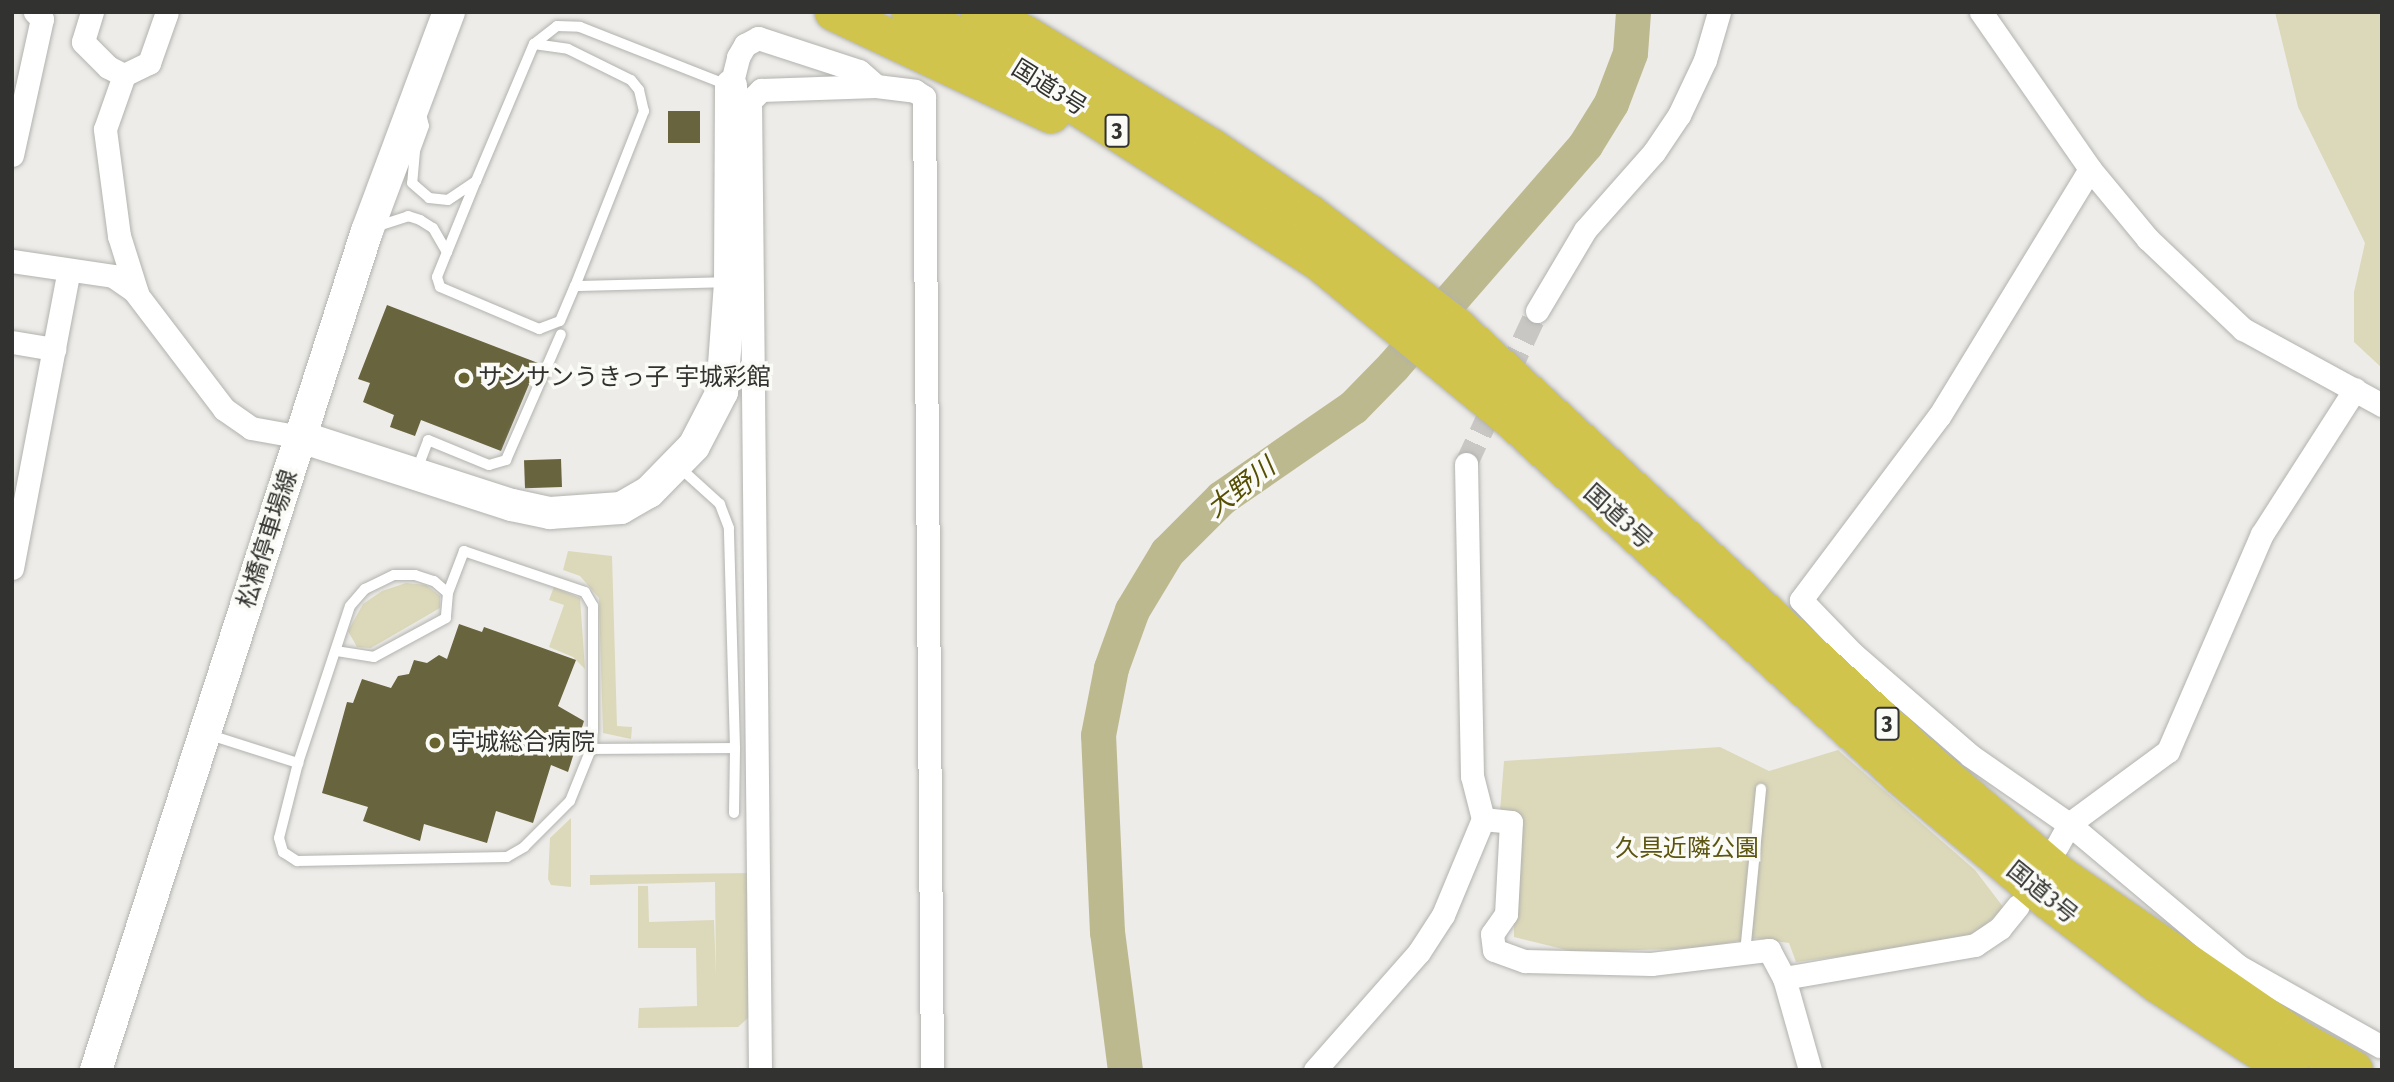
<!DOCTYPE html>
<meta charset="utf-8">
<style>
body{margin:0}
#map{position:relative;width:2394px;height:1082px;overflow:hidden;background:#edece9;font-family:"Fira Sans Condensed","Noto Sans JP",sans-serif}
div>[style]{position:absolute}
.green>*{inset:0;background:#dcd9ba}
.river>*{height:35px;margin:-17.5px;padding:0 17.5px;transform-origin:17.5px;border-radius:17.5px;background:#bdb98f}
.building>*{inset:0;background:#68643e;transform-origin:0 0}
.street-tunnel>*{height:23px;margin-top:-11.5px;transform-origin:0;background:repeating-linear-gradient(90deg,#c8c7c4 0 23px,transparent 0 34px)}
.roads{filter:drop-shadow(0 0 2px #b2b2ae) drop-shadow(0 0 2px #b2b2ae)}
.lane>*{height:10px;margin:-5px;padding:0 5px;transform-origin:5px;border-radius:5px;background:#fff}
.street>*{height:23px;margin:-11.5px;padding:0 11.5px;transform-origin:11.5px;border-radius:11.5px;background:#fff}
.secondary>*{height:32px;margin:-16px;padding:0 16px;transform-origin:16px;border-radius:16px;background:#fff}
.highway>*{height:38px;margin:-19px;padding:0 19px;transform-origin:19px;border-radius:19px;background:#d1c44c}
.dots>*{width:19px;height:19px;translate:-50% -50%;box-sizing:border-box;border:4px solid #fafaf6;border-radius:50%}
span{translate:-50% -50%;white-space:nowrap;text-align:center;line-height:1.15;-webkit-text-stroke:7px #fafaf6;paint-order:stroke}
.shield-label span{padding:2px 5px;background:#fafaf6;border:2px solid;border-radius:5px;-webkit-text-stroke-width:0}
.shield-label{font-size:23px;color:#323230;font-weight:700}
.street-label{font-size:24px;color:#323230}
.poi-label{font-size:24px;color:#323230}
.left{translate:0 -50%;text-align:left}
.park-label{font-size:24px;color:#5c550f}
.water-label{font-size:26px;color:#554e03;font-style:italic}
.frame{position:absolute;inset:0;border:14px solid #323230;pointer-events:none}
</style>
<div id="map">
<div class="green">
<i style="clip-path:polygon(2275px 12px,2382px 12px,2382px 368px,2354px 342px,2354px 292px,2365px 243px,2298px 107px)"></i>
<i style="clip-path:polygon(568px 551px,612px 556px,617px 726px,632px 727px,631px 739px,603px 733px,599px 598px,580px 576px,563px 570px)"></i>
<i style="clip-path:polygon(406px 583px,426px 585px,440px 596px,440px 608px,371px 648px,357px 647px,348px 631px,363px 604px,382px 591px)"></i>
<i style="clip-path:polygon(554px 587px,580px 598px,585px 669px,573px 657px,549px 647px,564px 605px,549px 600px)"></i>
<i style="clip-path:polygon(1720px 747px,1769px 771px,1838px 750px,1975px 870px,2004px 908px,1975px 934px,1951px 942px,1796px 962px,1789px 943px,1755px 938px,1701px 948px,1575px 952px,1514px 937px,1514px 811px,1500px 811px,1504px 761px)"></i>
<i style="clip-path:polygon(571px 818px,571px 887px,551px 885px,548px 879px,550px 838px)"></i>
<i style="clip-path:polygon(749px 873px,749px 1017px,738px 1027px,638px 1028px,639px 1008px,697px 1006px,696px 948px,638px 948px,638px 886px,648px 886px,649px 922px,714px 920px,716px 975px,715px 882px,590px 885px,590px 875px)"></i>
</div>
<div class="river">
<i style="left:1125px;top:1070px;width:139px;rotate:-97.4deg"></i>
<i style="left:1107px;top:932px;width:197px;rotate:-92.6deg"></i>
<i style="left:1098px;top:735px;width:68px;rotate:-79deg"></i>
<i style="left:1111px;top:668px;width:62px;rotate:-70.1deg"></i>
<i style="left:1132px;top:610px;width:68px;rotate:-58.9deg"></i>
<i style="left:1167px;top:552px;width:76px;rotate:-45deg"></i>
<i style="left:1221px;top:498px;width:160px;rotate:-34.6deg"></i>
<i style="left:1353px;top:407px;width:57px;rotate:-45.7deg"></i>
<i style="left:1393px;top:366px;width:293px;rotate:-49deg"></i>
<i style="left:1585px;top:145px;width:49px;rotate:-58.2deg"></i>
<i style="left:1611px;top:103px;width:53px;rotate:-69.2deg"></i>
<i style="left:1630px;top:53px;width:41px;rotate:-85.8deg"></i>
</div>
<div class="building">
<i style="left:668px;top:111px;width:32px;height:32px"></i>
<i style="clip-path:polygon(387px 305px,538px 363px,501px 451px,421px 420px,415px 436px,390px 427px,394px 415px,363px 402px,370px 383px,358px 379px)"></i>
<i style="left:561px;top:459px;width:28px;height:37px;rotate:88deg"></i>
<i style="clip-path:polygon(459px 624px,482px 632px,484px 627px,576px 660px,558px 706px,584px 721px,568px 772px,551px 765px,533px 823px,496px 811px,487px 843px,424px 824px,420px 841px,363px 821px,368px 807px,322px 793px,347px 702px,353px 703px,362px 679px,391px 688px,398px 676px,409px 674px,414px 660px,427px 663px,439px 655px,447px 659px)"></i>
</div>
<div class="street-tunnel">
<i style="left:1466px;top:464px;width:169px;rotate:-65.1deg"></i>
</div>
<div class="roads">
<div class="lane">
<i style="left:534px;top:44px;width:29px;rotate:-38deg"></i>
<i style="left:557px;top:26px;width:23px;rotate:2deg"></i>
<i style="left:580px;top:27px;width:158px;rotate:21.5deg"></i>
<i style="left:420px;top:110px;width:16px;rotate:76deg"></i>
<i style="left:424px;top:126px;width:27px;rotate:110deg"></i>
<i style="left:415px;top:151px;width:32px;rotate:95deg"></i>
<i style="left:412px;top:183px;width:23px;rotate:41deg"></i>
<i style="left:429px;top:198px;width:19px;rotate:6deg"></i>
<i style="left:448px;top:200px;width:34px;rotate:-34deg"></i>
<i style="left:476px;top:181px;width:149px;rotate:-67.1deg"></i>
<i style="left:534px;top:44px;width:34px;rotate:8deg"></i>
<i style="left:568px;top:49px;width:70px;rotate:26.2deg"></i>
<i style="left:631px;top:80px;width:13px;rotate:51deg"></i>
<i style="left:639px;top:90px;width:22px;rotate:77deg"></i>
<i style="left:644px;top:111px;width:188px;rotate:111.5deg"></i>
<i style="left:375px;top:227px;width:35px;rotate:-18deg"></i>
<i style="left:408px;top:216px;width:13px;rotate:18deg"></i>
<i style="left:420px;top:220px;width:15px;rotate:32deg"></i>
<i style="left:433px;top:228px;width:28px;rotate:60deg"></i>
<i style="left:447px;top:252px;width:27px;rotate:112deg"></i>
<i style="left:437px;top:277px;width:10px;rotate:73deg"></i>
<i style="left:440px;top:287px;width:108px;rotate:23deg"></i>
<i style="left:539px;top:329px;width:22px;rotate:-21deg"></i>
<i style="left:560px;top:321px;width:38px;rotate:-67deg"></i>
<i style="left:575px;top:286px;width:152px;rotate:-1.5deg"></i>
<i style="left:447px;top:252px;width:74px;rotate:-67.9deg"></i>
<i style="left:416px;top:472px;width:34px;rotate:-69deg"></i>
<i style="left:428px;top:440px;width:66px;rotate:22.3deg"></i>
<i style="left:489px;top:465px;width:18px;rotate:-16deg"></i>
<i style="left:506px;top:460px;width:137px;rotate:-66.4deg"></i>
<i style="left:207px;top:734px;width:96px;rotate:17.7deg"></i>
<i style="left:298px;top:763px;width:165px;rotate:-71.7deg"></i>
<i style="left:350px;top:606px;width:23px;rotate:-49deg"></i>
<i style="left:365px;top:589px;width:32px;rotate:-26deg"></i>
<i style="left:394px;top:575px;width:21px"></i>
<i style="left:415px;top:575px;width:20px;rotate:18deg"></i>
<i style="left:434px;top:581px;width:18px;rotate:41deg"></i>
<i style="left:448px;top:593px;width:25px;rotate:95deg"></i>
<i style="left:446px;top:618px;width:82px;rotate:151.6deg"></i>
<i style="left:374px;top:657px;width:39px;rotate:-171deg"></i>
<i style="left:591px;top:749px;width:144px;rotate:-0.4deg"></i>
<i style="left:735px;top:748px;width:220px;rotate:-91.6deg"></i>
<i style="left:729px;top:528px;width:26px;rotate:-111deg"></i>
<i style="left:720px;top:504px;width:55px;rotate:-137.9deg"></i>
<i style="left:298px;top:763px;width:77px;rotate:104.2deg"></i>
<i style="left:279px;top:838px;width:15px;rotate:74deg"></i>
<i style="left:283px;top:852px;width:17px;rotate:33deg"></i>
<i style="left:297px;top:861px;width:210px;rotate:-1.1deg"></i>
<i style="left:507px;top:857px;width:20px;rotate:-30deg"></i>
<i style="left:524px;top:847px;width:65px;rotate:-45deg"></i>
<i style="left:570px;top:801px;width:56px;rotate:-68deg"></i>
<i style="left:591px;top:749px;width:18px;rotate:-84deg"></i>
<i style="left:593px;top:731px;width:125px;rotate:-90deg"></i>
<i style="left:593px;top:606px;width:16px;rotate:-120deg"></i>
<i style="left:585px;top:592px;width:128px;rotate:-161.3deg"></i>
<i style="left:464px;top:551px;width:45px;rotate:110.9deg"></i>
<i style="left:734px;top:813px;width:65px;rotate:-89.1deg"></i>
<i style="left:1745px;top:953px;width:165px;rotate:-84.4deg"></i>
</div>
<div class="street">
<i style="left:92px;top:12px;width:31px;rotate:107deg"></i>
<i style="left:83px;top:42px;width:35px;rotate:45deg"></i>
<i style="left:108px;top:67px;width:18px;rotate:27deg"></i>
<i style="left:1981px;top:12px;width:191px;rotate:55.2deg"></i>
<i style="left:2090px;top:169px;width:91px;rotate:50.4deg"></i>
<i style="left:2148px;top:239px;width:131px;rotate:43.5deg"></i>
<i style="left:2243px;top:329px;width:158px;rotate:28.7deg"></i>
<i style="left:731px;top:86px;width:30px;rotate:-76deg"></i>
<i style="left:738px;top:57px;width:14px;rotate:-60deg"></i>
<i style="left:745px;top:45px;width:15px;rotate:-28deg"></i>
<i style="left:758px;top:38px;width:106px;rotate:18.1deg"></i>
<i style="left:859px;top:71px;width:23px;rotate:41deg"></i>
<i style="left:12px;top:155px;width:139px;rotate:-77.6deg"></i>
<i style="left:42px;top:19px;width:10px;rotate:-135deg"></i>
<i style="left:2090px;top:169px;width:289px;rotate:121.4deg"></i>
<i style="left:1939px;top:416px;width:230px;rotate:126.9deg"></i>
<i style="left:1801px;top:600px;width:74px;rotate:46.1deg"></i>
<i style="left:1852px;top:653px;width:157px;rotate:40.9deg"></i>
<i style="left:1971px;top:756px;width:119px;rotate:34.8deg"></i>
<i style="left:2069px;top:824px;width:221px;rotate:40deg"></i>
<i style="left:2238px;top:966px;width:163px;rotate:29.4deg"></i>
<i style="left:12px;top:261px;width:102px;rotate:8.4deg"></i>
<i style="left:113px;top:276px;width:29px;rotate:35deg"></i>
<i style="left:135px;top:292px;width:147px;rotate:52.7deg"></i>
<i style="left:224px;top:409px;width:33px;rotate:35deg"></i>
<i style="left:251px;top:428px;width:51px;rotate:10.2deg"></i>
<i style="left:137px;top:293px;width:60px;rotate:-107.5deg"></i>
<i style="left:119px;top:236px;width:108px;rotate:-97.5deg"></i>
<i style="left:105px;top:129px;width:57px;rotate:-70.6deg"></i>
<i style="left:124px;top:75px;width:28px;rotate:-26deg"></i>
<i style="left:149px;top:63px;width:54px;rotate:-70.6deg"></i>
<i style="left:1537px;top:311px;width:94px;rotate:-59.3deg"></i>
<i style="left:1585px;top:230px;width:104px;rotate:-48.5deg"></i>
<i style="left:1654px;top:152px;width:45px;rotate:-56deg"></i>
<i style="left:1679px;top:115px;width:61px;rotate:-64.7deg"></i>
<i style="left:1705px;top:60px;width:50px;rotate:-73.7deg"></i>
<i style="left:12px;top:342px;width:43px;rotate:9.5deg"></i>
<i style="left:12px;top:568px;width:303px;rotate:-79.2deg"></i>
<i style="left:1483px;top:819px;width:28px;rotate:6deg"></i>
<i style="left:1511px;top:822px;width:92px;rotate:93.1deg"></i>
<i style="left:1506px;top:914px;width:24px;rotate:125deg"></i>
<i style="left:1492px;top:934px;width:16px;rotate:83deg"></i>
<i style="left:1494px;top:950px;width:33px;rotate:20deg"></i>
<i style="left:1525px;top:961px;width:126px;rotate:1.4deg"></i>
<i style="left:1651px;top:964px;width:119px;rotate:-6.8deg"></i>
<i style="left:1769px;top:950px;width:32px;rotate:62deg"></i>
<i style="left:1784px;top:978px;width:96px;rotate:74.2deg"></i>
<i style="left:2057px;top:846px;width:25px;rotate:-61deg"></i>
<i style="left:2069px;top:824px;width:123px;rotate:-36.4deg"></i>
<i style="left:2168px;top:751px;width:236px;rotate:-66.6deg"></i>
<i style="left:2262px;top:534px;width:172px;rotate:-57.3deg"></i>
<i style="left:1784px;top:978px;width:194px;rotate:-9.8deg"></i>
<i style="left:1975px;top:945px;width:30px;rotate:-34deg"></i>
<i style="left:2000px;top:928px;width:28px;rotate:-51deg"></i>
<i style="left:760px;top:1070px;width:969px;rotate:-90.59deg"></i>
<i style="left:750px;top:101px;width:16px;rotate:-45deg"></i>
<i style="left:761px;top:90px;width:115px;rotate:-2deg"></i>
<i style="left:876px;top:86px;width:39px;rotate:7deg"></i>
<i style="left:915px;top:91px;width:11px;rotate:34deg"></i>
<i style="left:924px;top:97px;width:973px;rotate:89.53deg"></i>
<i style="left:1315px;top:1070px;width:157px;rotate:-48.6deg"></i>
<i style="left:1419px;top:952px;width:44px;rotate:-57deg"></i>
<i style="left:1443px;top:915px;width:104px;rotate:-67.4deg"></i>
<i style="left:1483px;top:819px;width:44px;rotate:-104.3deg"></i>
<i style="left:1472px;top:776px;width:312px;rotate:-91.1deg"></i>
</div>
<div class="secondary">
<i style="left:301px;top:437px;width:222px;rotate:17.9deg"></i>
<i style="left:512px;top:505px;width:39px;rotate:12deg"></i>
<i style="left:550px;top:513px;width:71px;rotate:-4deg"></i>
<i style="left:621px;top:508px;width:32px;rotate:-30deg"></i>
<i style="left:649px;top:492px;width:64px;rotate:-45.6deg"></i>
<i style="left:694px;top:446px;width:61px;rotate:-62.6deg"></i>
<i style="left:722px;top:392px;width:110px;rotate:-85.8deg"></i>
<i style="left:730px;top:282px;width:196px;rotate:-89.7deg"></i>
<i style="left:96px;top:1070px;width:882px;rotate:-72.1deg"></i>
<i style="left:367px;top:231px;width:234px;rotate:-69.5deg"></i>
</div>
<div class="highway">
<i style="left:834px;top:12px;width:240px;rotate:25.2deg"></i>
<i style="left:911px;top:12px;width:119px;rotate:27.6deg"></i>
<i style="left:1016px;top:67px;width:358px;rotate:32.7deg"></i>
<i style="left:1317px;top:260px;width:254px;rotate:39.4deg"></i>
<i style="left:1513px;top:421px;width:532px;rotate:42.48deg"></i>
<i style="left:1905px;top:780px;width:187px;rotate:40deg"></i>
<i style="left:2048px;top:900px;width:138px;rotate:37.4deg"></i>
<i style="left:2158px;top:984px;width:157px;rotate:33.3deg"></i>
<i style="left:980px;top:12px;width:51px;rotate:26.6deg"></i>
<i style="left:1026px;top:35px;width:218px;rotate:31.3deg"></i>
<i style="left:1212px;top:148px;width:120px;rotate:34.1deg"></i>
<i style="left:1311px;top:215px;width:185px;rotate:37.5deg"></i>
<i style="left:1458px;top:328px;width:643px;rotate:42.73deg"></i>
<i style="left:1930px;top:764px;width:171px;rotate:40.5deg"></i>
<i style="left:2060px;top:875px;width:287px;rotate:34.6deg"></i>
<i style="left:2296px;top:1038px;width:66px;rotate:28.9deg"></i>
</div>
</div>
<div class="dots">
<i style="left:464px;top:378px;background:#67622e"></i>
<i style="left:435px;top:743px;background:#67622e"></i>
</div>
<div class="shield-label">
<span style="left:1117px;top:131px">3</span>
<span style="left:1887px;top:724px">3</span>
</div>
<div class="street-label">
<span style="left:1049px;top:88px;rotate:32deg">国道3号</span>
<span style="left:1618px;top:517px;rotate:42deg">国道3号</span>
<span style="left:268px;top:539px;rotate:-72deg">松橋停車場線</span>
<span style="left:2042px;top:893px;rotate:39deg">国道3号</span>
</div>
<div class="poi-label">
<span class="left" style="left:478px;top:378px">サンサンうきっ子 宇城彩館</span>
<span class="left" style="left:451px;top:743px">宇城総合病院</span>
</div>
<div class="park-label">
<span style="left:1687px;top:849px">久具近隣公園</span>
</div>
<div class="water-label">
<span style="left:1241px;top:488px;rotate:-38deg">大野川</span>
</div>
<div class="frame"></div>
</div>
